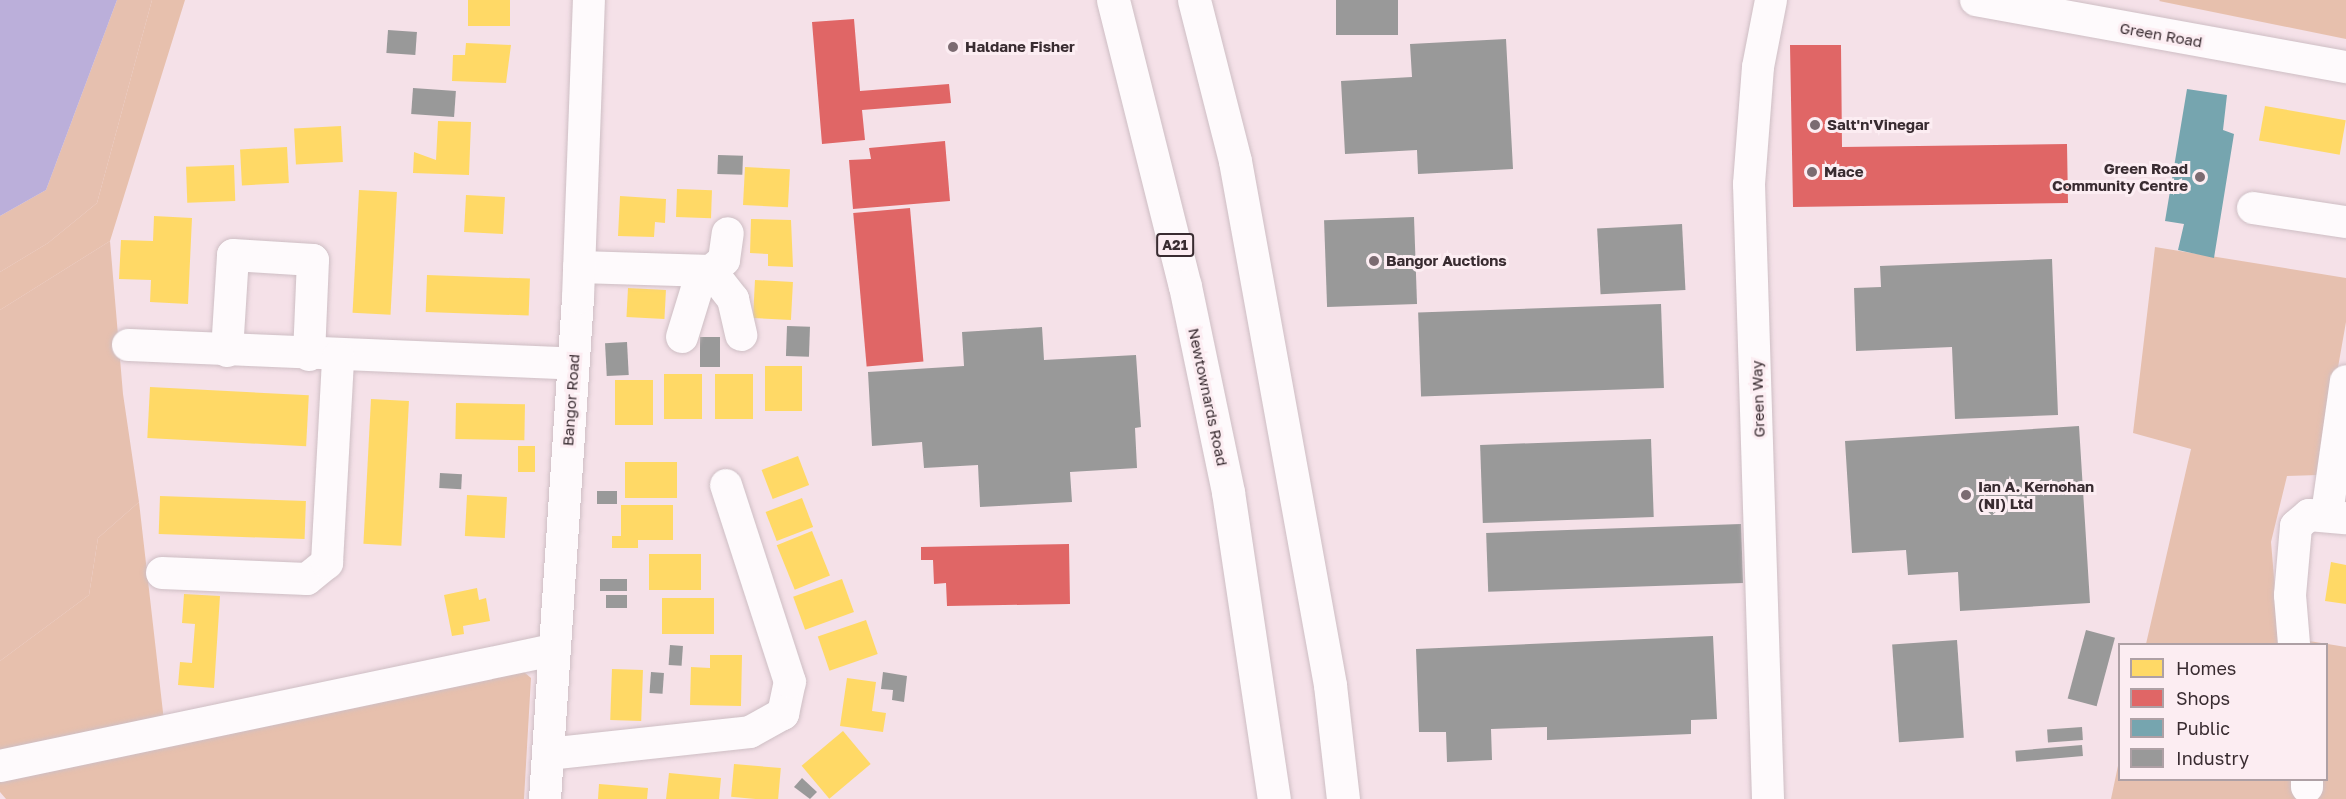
<!DOCTYPE html>
<style>
body{margin:0}
#map{position:relative;width:2346px;height:799px;overflow:hidden;background:#f5e1e8;font-family:"Golos Text",sans-serif}
div>[style]{position:absolute}
.green>*{inset:0;background:#e6c0af}
.forest>*{inset:0;background:#e7c0ad}
.water>*{inset:0;background:#bbafda}
.homes>*{inset:0;background:#ffd966;transform-origin:0 0}
.shops>*{inset:0;background:#e06666;transform-origin:0 0}
.public>*{inset:0;background:#76a5af}
.industry>*{inset:0;background:#999;transform-origin:0 0}
.roads{filter:drop-shadow(0 0 2px #cebec4) drop-shadow(0 0 2px #cebec4)}
.minor>*{height:32px;margin:-16px;padding:0 16px;transform-origin:16px;border-radius:16px;background:#fefafc}
.highway>*{height:33px;margin:-16.5px;padding:0 16.5px;transform-origin:16.5px;border-radius:16.5px;background:#fefafc}
.dots>*{width:16px;height:16px;translate:-50% -50%;box-sizing:border-box;border:3px solid #fcedf2;border-radius:50%}
span{translate:-50% -50%;white-space:nowrap;text-align:center;line-height:1.15;-webkit-text-stroke:6px #fcedf2;paint-order:stroke}
.shield-label span{padding:2px 4px;background:#fcedf2;border:2px solid;border-radius:4px;-webkit-text-stroke-width:0}
.shield-label{font-size:14px;color:#392c31;font-weight:700}
.street-label{font-size:15px;color:#392c31}
.poi-label{font-size:15px;color:#392c31;font-weight:700}
.left{translate:0 -50%;text-align:left}
.right{translate:-100% -50%;text-align:right}
.legend{position:absolute;left:2118px;top:643px;width:210px;height:138px;box-sizing:border-box;background:#fcedf2;border:2px solid #aea0a5;margin:0;padding:8px 10px;list-style:none;font-size:18px;color:#392c31}
.legend li{display:flex;align-items:center;gap:12px;height:30px}
.legend b{width:30px;border:2px solid #aea0a5}
</style>
<div id="map">
<div class="green">
<i style="clip-path:polygon(117px 0,152px 0,97px 203px,48px 243px,0 272px,0 216px,46px 190px)"></i>
<i style="clip-path:polygon(110px 241px,123px 394px,139px 502px,98px 538px,89px 595px,0 661px,0 310px)"></i>
<i style="clip-path:polygon(2155px 247px,2346px 278px,2346px 322px,2319px 475px,2287px 476px,2271px 542px,2279px 636px,2346px 647px,2346px 799px,2111px 799px,2119px 761px,2120px 780px,2326px 780px,2326px 644px,2146px 644px,2191px 449px,2133px 433px)"></i>
</div>
<div class="forest">
<i style="clip-path:polygon(152px 0,185px 0,110px 241px,0 310px,0 272px,48px 243px,97px 203px)"></i>
<i style="clip-path:polygon(2346px 0,2346px 39px,2159px 1px,2160px 0)"></i>
<i style="clip-path:polygon(139px 502px,164px 721px,518px 667px,531px 678px,524px 799px,6px 799px,0 792px,0 661px,89px 595px,98px 538px)"></i>
</div>
<div class="water">
<i style="clip-path:polygon(0 0,117px 0,46px 190px,0 216px)"></i>
</div>
<div class="homes">
<i style="left:468px;top:0;width:42px;height:26px"></i>
<i style="clip-path:polygon(466px 43px,511px 45px,506px 83px,452px 81px,453px 55px,465px 55px)"></i>
<i style="left:2265px;top:106px;width:82px;height:35px;rotate:10deg"></i>
<i style="clip-path:polygon(438px 121px,471px 122px,469px 175px,413px 173px,414px 152px,436px 160px)"></i>
<i style="left:341px;top:126px;width:36px;height:47px;rotate:87deg"></i>
<i style="left:287px;top:147px;width:36px;height:47px;rotate:87deg"></i>
<i style="left:234px;top:165px;width:36px;height:48px;rotate:88deg"></i>
<i style="left:745px;top:167px;width:45px;height:38px;rotate:3deg"></i>
<i style="left:677px;top:189px;width:35px;height:28px;rotate:2deg"></i>
<i style="left:359px;top:190px;width:38px;height:123px;rotate:3deg"></i>
<i style="left:466px;top:195px;width:39px;height:37px;rotate:3deg"></i>
<i style="clip-path:polygon(620px 196px,666px 199px,665px 223px,655px 222px,654px 237px,618px 236px)"></i>
<i style="clip-path:polygon(154px 216px,192px 218px,188px 304px,150px 302px,151px 280px,119px 279px,121px 240px,153px 241px)"></i>
<i style="clip-path:polygon(751px 219px,791px 220px,793px 267px,768px 266px,768px 254px,750px 253px)"></i>
<i style="left:427px;top:275px;width:103px;height:37px;rotate:2deg"></i>
<i style="left:755px;top:280px;width:38px;height:38px;rotate:3deg"></i>
<i style="left:628px;top:288px;width:38px;height:29px;rotate:3deg"></i>
<i style="left:765px;top:366px;width:37px;height:45px"></i>
<i style="left:664px;top:374px;width:38px;height:45px"></i>
<i style="left:715px;top:374px;width:38px;height:45px"></i>
<i style="left:615px;top:380px;width:38px;height:45px"></i>
<i style="left:150px;top:387px;width:159px;height:51px;rotate:3deg"></i>
<i style="left:371px;top:399px;width:38px;height:145px;rotate:3deg"></i>
<i style="left:456px;top:403px;width:69px;height:36px;rotate:1deg"></i>
<i style="left:518px;top:446px;width:17px;height:26px"></i>
<i style="left:798px;top:456px;width:31px;height:39px;rotate:69deg"></i>
<i style="left:625px;top:462px;width:52px;height:36px"></i>
<i style="left:467px;top:495px;width:40px;height:41px;rotate:3deg"></i>
<i style="left:160px;top:496px;width:146px;height:38px;rotate:2deg"></i>
<i style="left:802px;top:498px;width:31px;height:39px;rotate:69deg"></i>
<i style="clip-path:polygon(621px 505px,673px 505px,673px 540px,638px 540px,638px 548px,612px 548px,612px 536px,621px 536px)"></i>
<i style="left:812px;top:531px;width:48px;height:38px;rotate:68deg"></i>
<i style="left:649px;top:554px;width:52px;height:36px"></i>
<i style="clip-path:polygon(2331px 562px,2346px 565px,2346px 604px,2325px 601px)"></i>
<i style="left:842px;top:579px;width:35px;height:52px;rotate:70deg"></i>
<i style="clip-path:polygon(477px 588px,479px 600px,486px 598px,490px 621px,463px 626px,464px 634px,452px 636px,444px 595px)"></i>
<i style="clip-path:polygon(184px 594px,220px 596px,214px 688px,178px 685px,180px 662px,192px 663px,195px 624px,182px 623px)"></i>
<i style="left:662px;top:598px;width:52px;height:36px"></i>
<i style="left:866px;top:620px;width:36px;height:51px;rotate:71deg"></i>
<i style="clip-path:polygon(710px 655px,742px 655px,741px 706px,690px 705px,691px 667px,710px 668px)"></i>
<i style="left:612px;top:669px;width:31px;height:51px;rotate:2deg"></i>
<i style="clip-path:polygon(847px 678px,876px 682px,872px 711px,886px 713px,883px 732px,840px 726px)"></i>
<i style="left:843px;top:731px;width:43px;height:54px;rotate:50deg"></i>
<i style="left:734px;top:764px;width:47px;height:33px;rotate:5deg"></i>
<i style="clip-path:polygon(669px 773px,721px 778px,719px 799px,666px 799px)"></i>
<i style="clip-path:polygon(599px 784px,648px 788px,647px 799px,598px 799px)"></i>
</div>
<div class="shops">
<i style="clip-path:polygon(854px 19px,860px 91px,949px 84px,951px 103px,862px 110px,865px 140px,822px 144px,812px 22px)"></i>
<i style="clip-path:polygon(1790px 45px,1841px 45px,1842px 147px,2067px 144px,2068px 203px,1793px 207px)"></i>
<i style="clip-path:polygon(945px 141px,950px 201px,853px 209px,849px 160px,871px 159px,869px 148px)"></i>
<i style="left:910px;top:208px;width:154px;height:57px;rotate:85deg"></i>
<i style="clip-path:polygon(1069px 544px,1070px 604px,947px 606px,946px 583px,934px 584px,933px 560px,921px 560px,921px 547px)"></i>
</div>
<div class="public">
<i style="clip-path:polygon(2187px 89px,2227px 95px,2223px 130px,2234px 134px,2214px 258px,2178px 250px,2184px 224px,2165px 221px)"></i>
</div>
<div class="industry">
<i style="left:1336px;top:0;width:62px;height:35px"></i>
<i style="left:388px;top:30px;width:29px;height:23px;rotate:4deg"></i>
<i style="clip-path:polygon(1506px 39px,1513px 169px,1418px 174px,1417px 150px,1345px 154px,1341px 81px,1412px 77px,1410px 44px)"></i>
<i style="left:413px;top:88px;width:43px;height:26px;rotate:4deg"></i>
<i style="left:718px;top:155px;width:25px;height:19px;rotate:2deg"></i>
<i style="left:1414px;top:217px;width:87px;height:90px;rotate:88deg"></i>
<i style="left:1682px;top:224px;width:66px;height:85px;rotate:87deg"></i>
<i style="clip-path:polygon(2052px 259px,2058px 415px,1955px 419px,1952px 347px,1856px 351px,1854px 288px,1881px 287px,1880px 266px)"></i>
<i style="left:1661px;top:304px;width:84px;height:243px;rotate:88deg"></i>
<i style="left:787px;top:326px;width:23px;height:30px;rotate:2deg"></i>
<i style="clip-path:polygon(1042px 327px,1044px 360px,1136px 355px,1141px 427px,1135px 428px,1137px 468px,1070px 472px,1072px 502px,980px 507px,978px 465px,924px 468px,922px 442px,872px 446px,868px 372px,964px 366px,962px 332px)"></i>
<i style="left:700px;top:337px;width:20px;height:30px"></i>
<i style="left:627px;top:342px;width:33px;height:22px;rotate:87deg"></i>
<i style="clip-path:polygon(2079px 426px,2090px 603px,1960px 611px,1958px 572px,1908px 575px,1906px 550px,1852px 553px,1845px 441px)"></i>
<i style="left:1651px;top:439px;width:78px;height:171px;rotate:88deg"></i>
<i style="left:440px;top:473px;width:22px;height:15px;rotate:3deg"></i>
<i style="left:597px;top:491px;width:20px;height:13px"></i>
<i style="left:1741px;top:524px;width:59px;height:255px;rotate:88deg"></i>
<i style="left:600px;top:579px;width:27px;height:12px"></i>
<i style="left:606px;top:595px;width:21px;height:13px"></i>
<i style="left:2086px;top:630px;width:30px;height:71px;rotate:15deg"></i>
<i style="clip-path:polygon(1713px 636px,1717px 719px,1691px 720px,1691px 734px,1547px 740px,1547px 727px,1491px 729px,1492px 760px,1447px 762px,1446px 732px,1419px 732px,1416px 649px)"></i>
<i style="left:1957px;top:640px;width:98px;height:65px;rotate:86deg"></i>
<i style="left:670px;top:645px;width:13px;height:20px;rotate:4deg"></i>
<i style="left:651px;top:672px;width:13px;height:21px;rotate:4deg"></i>
<i style="clip-path:polygon(883px 672px,907px 676px,904px 702px,892px 700px,893px 690px,881px 689px)"></i>
<i style="left:2082px;top:727px;width:13px;height:35px;rotate:86deg"></i>
<i style="left:2082px;top:745px;width:11px;height:67px;rotate:85deg"></i>
<i style="clip-path:polygon(802px 778px,817px 792px,810px 799px,794px 787px)"></i>
</div>
<div class="roads">
<div class="minor">
<i style="left:1976px;top:0;width:376px;rotate:10.3deg"></i>
<i style="left:2253px;top:208px;width:94px;rotate:8.6deg"></i>
<i style="left:579px;top:267px;width:132px;rotate:1.7deg"></i>
<i style="left:711px;top:271px;width:17px;rotate:-40deg"></i>
<i style="left:724px;top:260px;width:27px;rotate:-82deg"></i>
<i style="left:711px;top:271px;width:36px;rotate:52deg"></i>
<i style="left:733px;top:299px;width:37px;rotate:77deg"></i>
<i style="left:682px;top:337px;width:68px;rotate:-72.9deg"></i>
<i style="left:128px;top:345px;width:445px;rotate:2.4deg"></i>
<i style="left:227px;top:351px;width:96px;rotate:-86.4deg"></i>
<i style="left:233px;top:255px;width:80px;rotate:3.6deg"></i>
<i style="left:313px;top:260px;width:95px;rotate:92.4deg"></i>
<i style="left:2327px;top:514px;width:134px;rotate:-81.9deg"></i>
<i style="left:162px;top:573px;width:145px;rotate:2.4deg"></i>
<i style="left:307px;top:579px;width:26px;rotate:-39deg"></i>
<i style="left:327px;top:563px;width:206px;rotate:-86.9deg"></i>
<i style="left:2294px;top:644px;width:49px;rotate:-94.7deg"></i>
<i style="left:2290px;top:595px;width:69px;rotate:-85deg"></i>
<i style="left:2296px;top:526px;width:17px;rotate:-40deg"></i>
<i style="left:2309px;top:515px;width:37px;rotate:5deg"></i>
<i style="left:548px;top:754px;width:203px;rotate:-6.2deg"></i>
<i style="left:750px;top:732px;width:38px;rotate:-29deg"></i>
<i style="left:783px;top:714px;width:33px;rotate:-78deg"></i>
<i style="left:790px;top:682px;width:207px;rotate:-108deg"></i>
<i style="left:0;top:766px;width:565px;rotate:-11.85deg"></i>
<i style="left:2307px;top:780px;width:7px;rotate:90deg"></i>
<i style="left:545px;top:799px;width:502px;rotate:-86.23deg"></i>
<i style="left:578px;top:298px;width:298px;rotate:-87.9deg"></i>
<i style="left:1768px;top:799px;width:615px;rotate:-91.77deg"></i>
<i style="left:1749px;top:184px;width:117px;rotate:-85.6deg"></i>
<i style="left:1758px;top:67px;width:68px;rotate:-79deg"></i>
</div>
<div class="highway">
<i style="left:1113px;top:0;width:295px;rotate:75.9deg"></i>
<i style="left:1185px;top:286px;width:210px;rotate:78.2deg"></i>
<i style="left:1228px;top:492px;width:310px;rotate:81.5deg"></i>
<i style="left:1194px;top:0;width:166px;rotate:75.7deg"></i>
<i style="left:1235px;top:161px;width:533px;rotate:79.72deg"></i>
<i style="left:1330px;top:685px;width:115px;rotate:83.5deg"></i>
</div>
</div>
<div class="dots">
<i style="left:953px;top:47px;background:#7b6b71"></i>
<i style="left:1815px;top:125px;background:#7b6b71"></i>
<i style="left:1812px;top:172px;background:#7b6b71"></i>
<i style="left:2200px;top:177px;background:#7b6b71"></i>
<i style="left:1374px;top:261px;background:#7b6b71"></i>
<i style="left:1966px;top:495px;background:#7b6b71"></i>
</div>
<div class="shield-label">
<span style="left:1175px;top:245px">A21</span>
</div>
<div class="street-label">
<span style="left:2161px;top:35px;rotate:10deg">Green Road</span>
<span style="left:1208px;top:397px;rotate:78deg">Newtownards Road</span>
<span style="left:1758px;top:399px;rotate:-92deg">Green Way</span>
<span style="left:571px;top:400px;rotate:-86deg">Bangor Road</span>
</div>
<div class="poi-label">
<span class="left" style="left:965px;top:47px">Haldane Fisher</span>
<span class="left" style="left:1827px;top:125px">Salt'n'Vinegar</span>
<span class="right" style="left:2188px;top:177px">Green Road<br>Community Centre</span>
<span class="left" style="left:1824px;top:172px">Mace</span>
<span class="left" style="left:1386px;top:261px">Bangor Auctions</span>
<span class="left" style="left:1978px;top:495px">Ian A. Kernohan<br>(NI) Ltd</span>
</div>
<ul class="legend">
<li><b style="height:16px;background:#ffd966"></b>Homes</li>
<li><b style="height:16px;background:#e06666"></b>Shops</li>
<li><b style="height:16px;background:#76a5af"></b>Public</li>
<li><b style="height:16px;background:#999"></b>Industry</li>
</ul>
</div>
